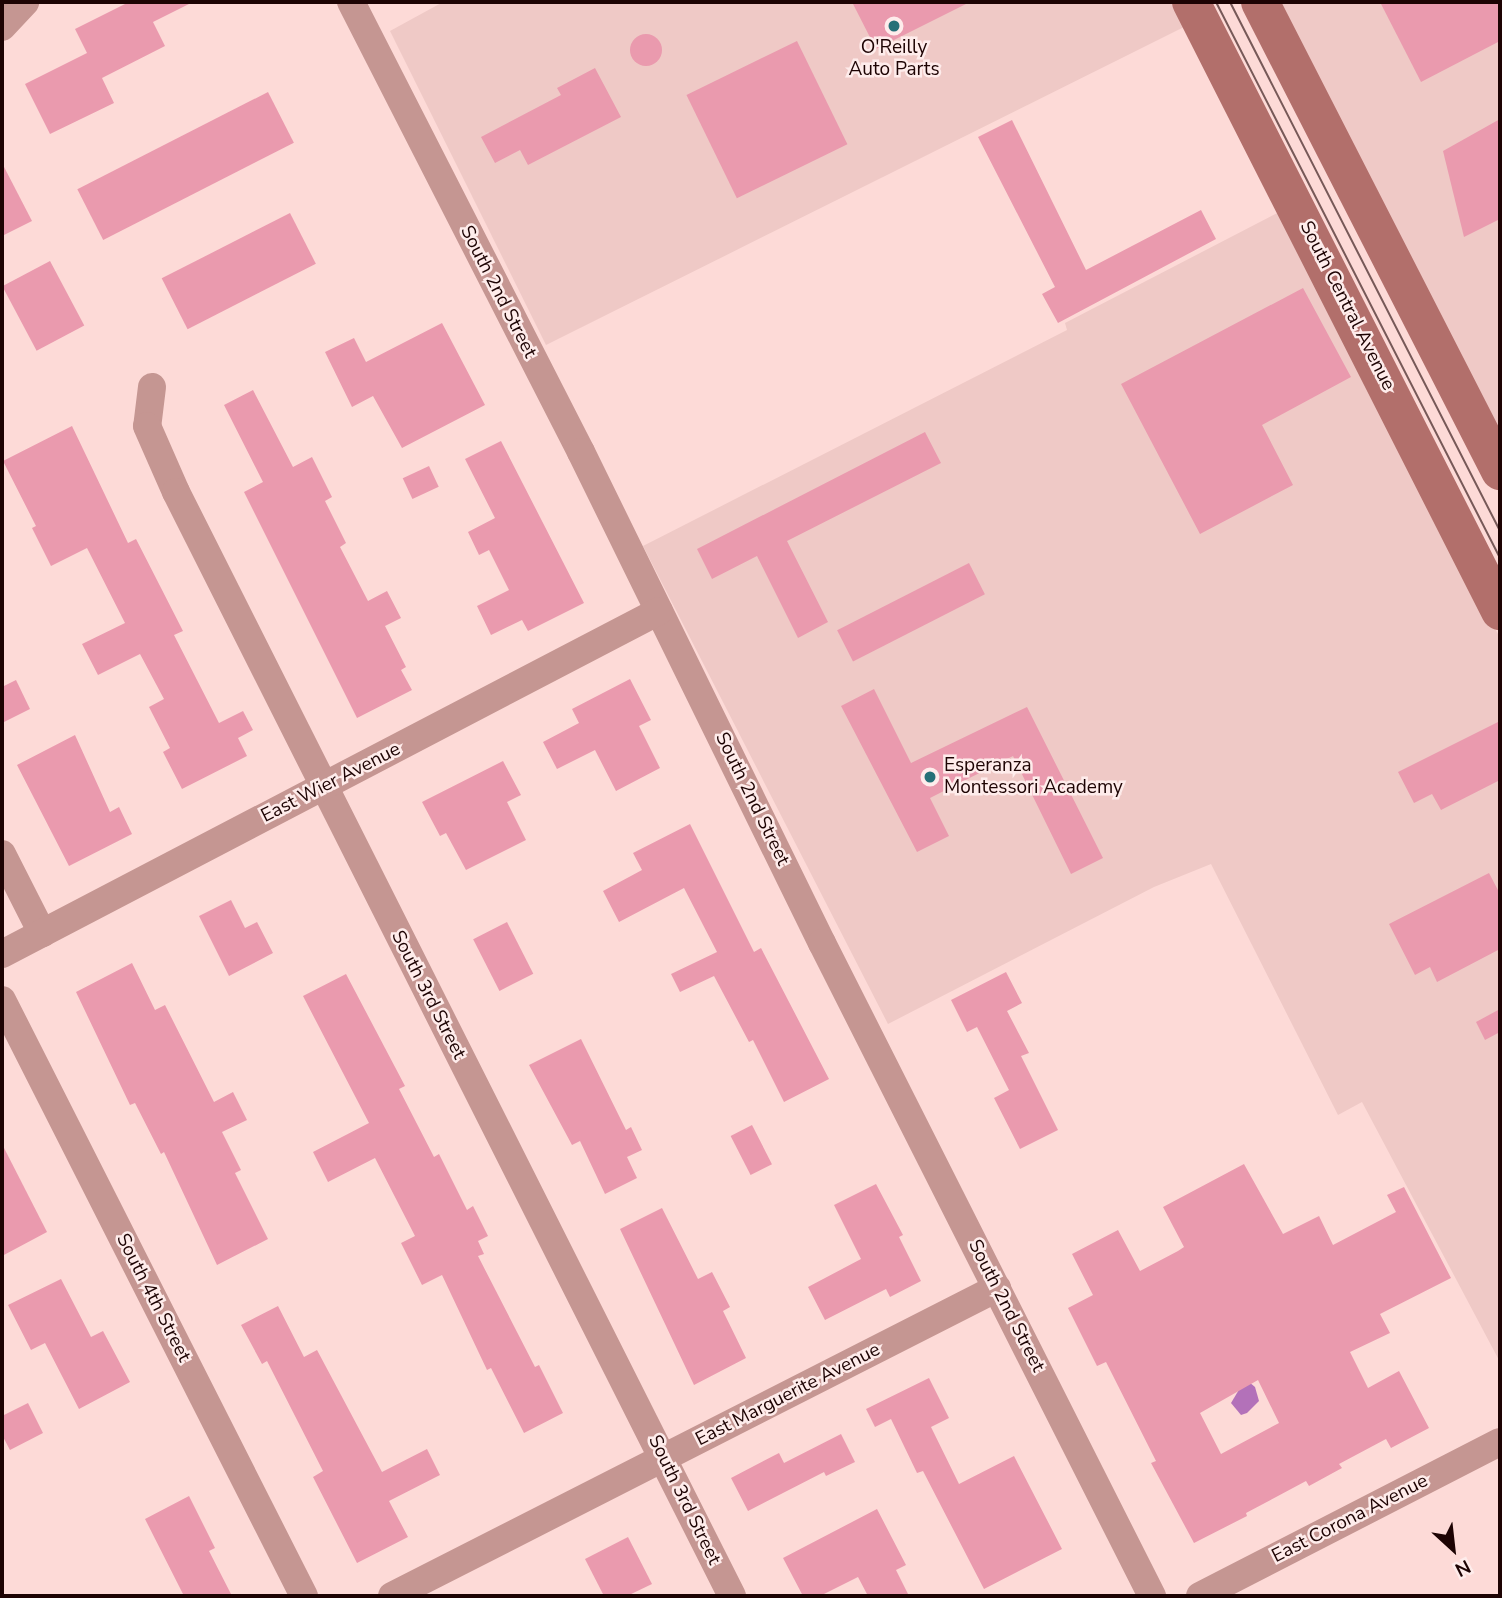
<!DOCTYPE html>
<style>
body{margin:0}
#map{position:relative;width:1502px;height:1598px;overflow:hidden;background:#fddad7;font-family:"Nunito Sans",sans-serif}
div>[style]{position:absolute}
.built>*{inset:0;background:#efc9c6}
.water>*{inset:0;background:#b371b9}
.building>*{inset:0;background:#ea9aae;transform-origin:0 0}
.round{border-radius:50%}
.street>*{height:28px;margin:-14px;padding:0 14px;transform-origin:14px;border-radius:14px;background:#c59692}
.secondary>*{height:38px;margin:-19px;padding:0 19px;transform-origin:19px;border-radius:19px;background:#b26f6b}
.tram>*{height:2px;margin:-1px;padding:0 1px;transform-origin:1px;border-radius:1px;background:#775958}
.dots>*{width:19px;height:19px;translate:-50% -50%;box-sizing:border-box;border:4px solid #feeceb;border-radius:50%}
span{translate:-50% -50%;white-space:nowrap;text-align:center;line-height:1.15;-webkit-text-stroke:5px #feeceb;paint-order:stroke}
.poi-label{font-size:19px;color:#1d0303}
.left{translate:0 -50%;text-align:left}
.street-label{font-size:19px;color:#1d0303}
.frame{position:absolute;inset:0;border:4px solid #1d0303;pointer-events:none}
.north{position:absolute;left:1418px;top:1514px;width:70px;height:70px;-webkit-text-stroke:5px #feeceb;paint-order:stroke;rotate:153deg;font-size:19px;font-weight:700;line-height:28px;text-align:center;color:#1d0303}
.north::after{content:'';display:block;margin:auto;width:24px;height:32px;background:#1d0303;clip-path:polygon(50% 0,100% 100%,50% 72%,0 100%)}
</style>
<div id="map">
<div class="built">
<i style="clip-path:polygon(443px 2px,1178px 2px,1190px 24px,546px 345px,390px 31px)"></i>
<i style="clip-path:polygon(1275px 2px,1500px 2px,1500px 441px)"></i>
<i style="clip-path:polygon(1283px 210px,1500px 638px,1500px 1362px,1362px 1102px,1338px 1115px,1211px 864px,1154px 887px,888px 1024px,643px 546px,1067px 330px,1065px 323px)"></i>
</div>
<div class="water">
<i style="clip-path:polygon(1249px 1382px,1255px 1387px,1259px 1401px,1247px 1413px,1241px 1415px,1231px 1403px,1240px 1388px)"></i>
</div>
<div class="building">
<i style="clip-path:polygon(129px 2px,193px 2px,153px 22px,165px 46px,102px 78px,114px 103px,50px 134px,25px 84px,87px 53px,75px 29px)"></i>
<i style="clip-path:polygon(852px 2px,970px 2px,876px 49px)"></i>
<i style="clip-path:polygon(1380px 2px,1500px 2px,1500px 41px,1421px 82px)"></i>
<i class="round" style="left:630px;top:34px;width:32px;height:32px"></i>
<i style="left:797px;top:41px;width:115px;height:123px;rotate:64deg"></i>
<i style="clip-path:polygon(595px 68px,621px 117px,528px 165px,520px 150px,495px 163px,481px 137px,561px 95px,557px 88px)"></i>
<i style="left:268px;top:92px;width:57px;height:214px;rotate:63deg"></i>
<i style="clip-path:polygon(1500px 119px,1500px 219px,1464px 237px,1443px 151px)"></i>
<i style="clip-path:polygon(1012px 120px,1086px 270px,1201px 210px,1216px 239px,1058px 323px,1042px 294px,1055px 287px,978px 137px)"></i>
<i style="clip-path:polygon(2px 163px,32px 221px,2px 236px)"></i>
<i style="left:290px;top:213px;width:57px;height:144px;rotate:63deg"></i>
<i style="left:50px;top:261px;width:73px;height:54px;rotate:62deg"></i>
<i style="clip-path:polygon(1303px 288px,1351px 377px,1262px 425px,1293px 485px,1200px 534px,1121px 384px)"></i>
<i style="clip-path:polygon(442px 323px,485px 405px,402px 448px,373px 396px,352px 407px,325px 352px,354px 338px,366px 362px)"></i>
<i style="clip-path:polygon(253px 390px,293px 467px,312px 457px,332px 497px,325px 501px,346px 543px,340px 547px,368px 601px,387px 591px,401px 618px,385px 626px,406px 667px,401px 670px,412px 690px,357px 718px,244px 492px,263px 482px,224px 405px)"></i>
<i style="clip-path:polygon(72px 426px,128px 543px,136px 539px,183px 631px,174px 635px,219px 723px,243px 711px,253px 730px,238px 738px,247px 756px,182px 789px,163px 752px,170px 748px,149px 707px,164px 699px,140px 654px,98px 675px,82px 644px,125px 623px,87px 548px,51px 566px,32px 528px,36px 526px,3px 461px)"></i>
<i style="clip-path:polygon(925px 432px,941px 463px,787px 541px,828px 622px,798px 638px,757px 556px,712px 579px,697px 549px)"></i>
<i style="clip-path:polygon(501px 441px,584px 603px,528px 631px,522px 620px,491px 635px,477px 606px,509px 590px,489px 550px,479px 555px,468px 532px,495px 518px,465px 459px)"></i>
<i style="left:429px;top:466px;width:23px;height:29px;rotate:65deg"></i>
<i style="left:969px;top:563px;width:35px;height:148px;rotate:63deg"></i>
<i style="clip-path:polygon(630px 679px,651px 720px,639px 726px,660px 768px,616px 791px,595px 750px,557px 769px,543px 742px,579px 723px,572px 709px)"></i>
<i style="clip-path:polygon(16px 680px,30px 709px,2px 723px,2px 687px)"></i>
<i style="clip-path:polygon(874px 689px,911px 763px,1027px 707px,1103px 858px,1071px 874px,1013px 756px,930px 798px,949px 836px,917px 852px,841px 706px)"></i>
<i style="clip-path:polygon(1500px 721px,1500px 780px,1441px 810px,1432px 794px,1414px 803px,1398px 772px)"></i>
<i style="clip-path:polygon(75px 735px,110px 812px,119px 807px,132px 834px,69px 866px,17px 765px)"></i>
<i style="clip-path:polygon(503px 761px,521px 795px,507px 802px,526px 840px,466px 870px,446px 833px,440px 836px,422px 802px)"></i>
<i style="clip-path:polygon(690px 824px,754px 952px,761px 948px,829px 1079px,784px 1102px,753px 1040px,749px 1042px,714px 976px,680px 992px,671px 974px,717px 952px,684px 888px,619px 922px,603px 891px,642px 870px,633px 853px)"></i>
<i style="clip-path:polygon(1489px 873px,1500px 894px,1500px 949px,1437px 982px,1430px 967px,1415px 975px,1389px 924px)"></i>
<i style="clip-path:polygon(231px 900px,245px 928px,257px 922px,273px 953px,229px 976px,199px 916px)"></i>
<i style="left:507px;top:922px;width:58px;height:38px;rotate:63deg"></i>
<i style="clip-path:polygon(132px 963px,155px 1010px,165px 1005px,214px 1102px,233px 1092px,247px 1120px,222px 1132px,241px 1170px,235px 1173px,268px 1239px,217px 1265px,164px 1152px,161px 1154px,135px 1103px,130px 1105px,76px 992px)"></i>
<i style="clip-path:polygon(1006px 972px,1022px 1003px,1007px 1011px,1029px 1053px,1021px 1056px,1058px 1130px,1020px 1149px,994px 1098px,1009px 1090px,977px 1027px,967px 1032px,951px 1000px)"></i>
<i style="clip-path:polygon(346px 974px,405px 1086px,399px 1089px,434px 1157px,439px 1154px,467px 1210px,473px 1206px,488px 1236px,478px 1241px,484px 1254px,478px 1256px,535px 1367px,539px 1365px,563px 1413px,524px 1433px,491px 1368px,487px 1370px,442px 1275px,422px 1285px,401px 1243px,415px 1236px,375px 1158px,328px 1182px,313px 1152px,369px 1123px,303px 996px)"></i>
<i style="clip-path:polygon(1500px 1009px,1500px 1032px,1485px 1040px,1476px 1022px)"></i>
<i style="clip-path:polygon(581px 1039px,626px 1130px,631px 1127px,642px 1150px,627px 1157px,637px 1178px,605px 1194px,580px 1141px,572px 1145px,529px 1065px)"></i>
<i style="left:752px;top:1125px;width:44px;height:24px;rotate:63deg"></i>
<i style="clip-path:polygon(2px 1144px,47px 1232px,2px 1256px)"></i>
<i style="clip-path:polygon(evenodd,1244px 1164px,1283px 1234px,1319px 1216px,1333px 1245px,1396px 1212px,1387px 1195px,1404px 1187px,1451px 1278px,1380px 1314px,1390px 1333px,1350px 1352px,1368px 1388px,1399px 1371px,1429px 1428px,1391px 1448px,1386px 1439px,1339px 1464px,1342px 1468px,1309px 1486px,1306px 1481px,1246px 1513px,1247px 1516px,1194px 1543px,1151px 1463px,1156px 1461px,1106px 1362px,1097px 1366px,1068px 1308px,1093px 1295px,1072px 1254px,1118px 1230px,1140px 1271px,1178px 1251px,1184px 1247px,1163px 1207px,1244px 1164px,1258px 1380px,1279px 1423px,1221px 1454px,1200px 1413px,1258px 1380px)"></i>
<i style="clip-path:polygon(876px 1184px,903px 1235px,899px 1237px,921px 1281px,890px 1297px,886px 1289px,825px 1320px,808px 1287px,861px 1259px,834px 1205px)"></i>
<i style="clip-path:polygon(662px 1208px,698px 1279px,712px 1272px,730px 1307px,723px 1311px,746px 1358px,694px 1385px,620px 1229px)"></i>
<i style="clip-path:polygon(61px 1279px,91px 1337px,103px 1331px,130px 1382px,79px 1409px,45px 1343px,31px 1350px,8px 1305px)"></i>
<i style="clip-path:polygon(278px 1306px,304px 1357px,317px 1350px,382px 1472px,427px 1449px,440px 1475px,389px 1501px,408px 1537px,357px 1563px,313px 1477px,323px 1471px,267px 1361px,262px 1364px,241px 1325px)"></i>
<i style="clip-path:polygon(929px 1378px,949px 1418px,931px 1427px,959px 1484px,1014px 1456px,1062px 1549px,984px 1589px,923px 1471px,917px 1473px,891px 1419px,875px 1427px,866px 1409px)"></i>
<i style="clip-path:polygon(28px 1403px,43px 1433px,10px 1450px,2px 1435px,2px 1416px)"></i>
<i style="clip-path:polygon(841px 1434px,855px 1462px,826px 1476px,824px 1472px,748px 1511px,731px 1478px,779px 1453px,784px 1463px)"></i>
<i style="clip-path:polygon(189px 1496px,215px 1548px,209px 1551px,232px 1596px,184px 1596px,145px 1519px)"></i>
<i style="clip-path:polygon(877px 1509px,906px 1565px,896px 1570px,909px 1596px,868px 1596px,858px 1577px,820px 1596px,803px 1596px,783px 1558px)"></i>
<i style="clip-path:polygon(628px 1537px,652px 1584px,627px 1596px,604px 1596px,585px 1559px)"></i>
</div>
<div class="street">
<i style="left:351px;top:2px;width:505px;rotate:62.93deg"></i>
<i style="left:581px;top:452px;width:547px;rotate:63.86deg"></i>
<i style="left:822px;top:943px;width:732px;rotate:63.19deg"></i>
<i style="left:2px;top:27px;width:34px;rotate:-47deg"></i>
<i style="left:152px;top:387px;width:39px;rotate:97deg"></i>
<i style="left:147px;top:426px;width:72px;rotate:66.3deg"></i>
<i style="left:176px;top:492px;width:1236px;rotate:63.27deg"></i>
<i style="left:2px;top:854px;width:89px;rotate:63.1deg"></i>
<i style="left:2px;top:954px;width:741px;rotate:-27.57deg"></i>
<i style="left:2px;top:1000px;width:668px;rotate:63.13deg"></i>
<i style="left:392px;top:1596px;width:679px;rotate:-26.98deg"></i>
<i style="left:1200px;top:1596px;width:337px;rotate:-27.2deg"></i>
</div>
<div class="secondary">
<i style="left:1191px;top:2px;width:683px;rotate:63.1deg"></i>
<i style="left:1260px;top:2px;width:527px;rotate:62.9deg"></i>
</div>
<div class="tram">
<i style="left:1216px;top:2px;width:624px;rotate:62.94deg"></i>
<i style="left:1230px;top:2px;width:594px;rotate:62.96deg"></i>
</div>
<div class="dots">
<i style="left:894px;top:26px;background:#267077"></i>
<i style="left:930px;top:777px;background:#267077"></i>
</div>
<div class="poi-label">
<span style="left:894px;top:59px">O'Reilly<br>Auto Parts</span>
<span class="left" style="left:944px;top:777px">Esperanza<br>Montessori Academy</span>
</div>
<div class="street-label">
<span style="left:498px;top:292px;rotate:63deg">South 2nd Street</span>
<span style="left:1347px;top:306px;rotate:63deg">South Central Avenue</span>
<span style="left:331px;top:783px;rotate:-27deg">East Wier Avenue</span>
<span style="left:752px;top:799px;rotate:64deg">South 2nd Street</span>
<span style="left:428px;top:995px;rotate:63deg">South 3rd Street</span>
<span style="left:153px;top:1298px;rotate:63deg">South 4th Street</span>
<span style="left:1006px;top:1306px;rotate:63deg">South 2nd Street</span>
<span style="left:788px;top:1395px;rotate:-27deg">East Marguerite Avenue</span>
<span style="left:684px;top:1500px;rotate:64deg">South 3rd Street</span>
<span style="left:1350px;top:1519px;rotate:-27deg">East Corona Avenue</span>
</div>
<div class="frame"></div>
<div class="north">N</div>
</div>
